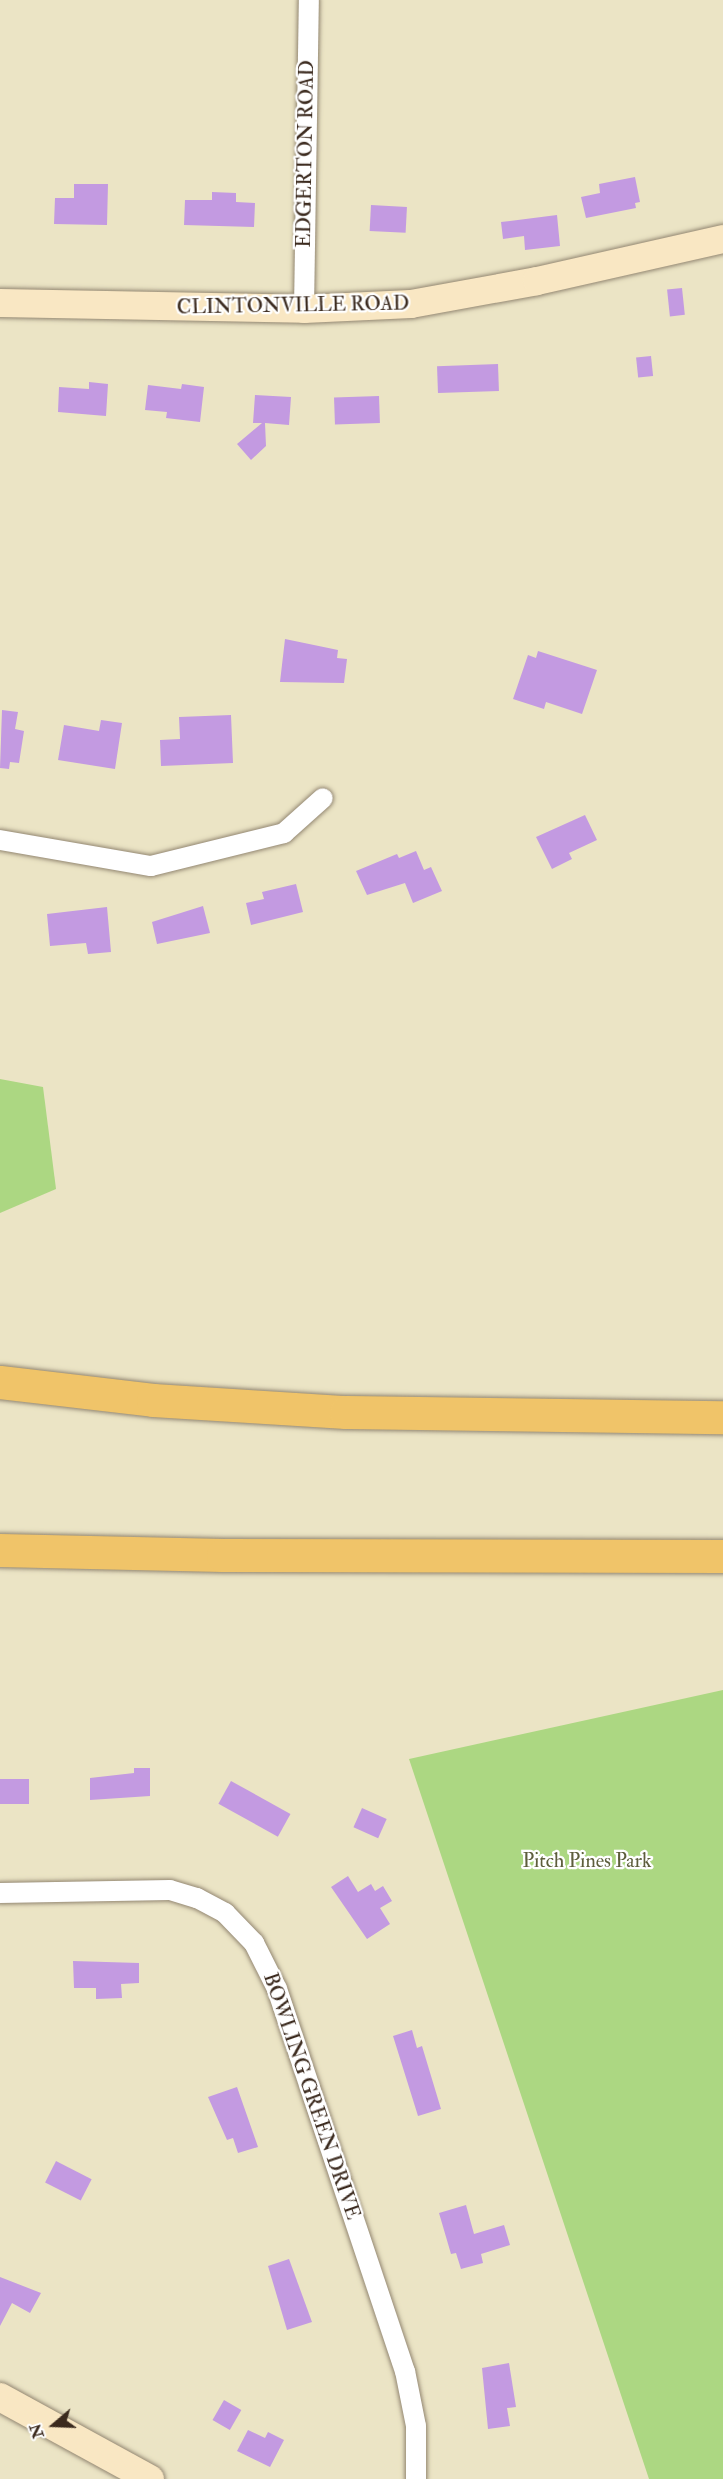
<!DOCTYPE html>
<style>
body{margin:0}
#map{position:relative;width:723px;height:2479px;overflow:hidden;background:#ebe4c5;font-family:"IM FELL Double Pica",serif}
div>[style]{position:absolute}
.green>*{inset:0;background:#acd782}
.building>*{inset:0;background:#c39ae1;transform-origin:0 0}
.roads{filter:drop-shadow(0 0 2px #938772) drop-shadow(0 0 2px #938772)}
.street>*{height:20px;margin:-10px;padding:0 10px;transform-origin:10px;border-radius:10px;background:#fff}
.secondary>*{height:28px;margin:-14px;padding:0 14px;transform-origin:14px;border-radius:14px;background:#f9e7c3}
.highway>*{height:33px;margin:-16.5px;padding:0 16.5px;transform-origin:16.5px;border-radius:16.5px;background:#f0c469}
span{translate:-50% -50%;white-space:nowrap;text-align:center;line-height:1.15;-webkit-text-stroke:4.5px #fff;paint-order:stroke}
.street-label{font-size:20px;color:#3b2a1e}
.park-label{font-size:20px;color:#5d5e3c}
.north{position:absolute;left:24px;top:2395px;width:60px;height:60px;-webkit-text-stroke:4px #fff;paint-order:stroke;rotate:251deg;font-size:16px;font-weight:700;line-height:24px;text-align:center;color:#3b2a1e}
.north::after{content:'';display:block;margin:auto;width:21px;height:27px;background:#3b2a1e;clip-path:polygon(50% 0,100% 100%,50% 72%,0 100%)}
</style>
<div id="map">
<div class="green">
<i style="clip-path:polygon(0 1079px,43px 1087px,56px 1189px,0 1213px)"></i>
<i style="clip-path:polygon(723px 1690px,723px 2479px,649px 2479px,409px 1759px)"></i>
</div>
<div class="building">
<i style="clip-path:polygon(635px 177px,640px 202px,635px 203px,636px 208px,586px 218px,581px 197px,600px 193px,599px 184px)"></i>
<i style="clip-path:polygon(74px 184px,108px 184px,107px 225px,54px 224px,55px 198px,74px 198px)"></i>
<i style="clip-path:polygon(212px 192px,236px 193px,236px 202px,255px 203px,254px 227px,184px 225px,185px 200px,212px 200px)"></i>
<i style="left:371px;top:205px;width:36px;height:26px;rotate:3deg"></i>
<i style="clip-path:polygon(557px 215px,560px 246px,525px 250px,524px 236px,503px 239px,501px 222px)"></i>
<i style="left:682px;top:288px;width:27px;height:15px;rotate:84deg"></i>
<i style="left:651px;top:356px;width:20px;height:15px;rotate:84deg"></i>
<i style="left:498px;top:364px;width:27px;height:61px;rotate:88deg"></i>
<i style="clip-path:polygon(89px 382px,108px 384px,106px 416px,58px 412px,59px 387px,89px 389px)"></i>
<i style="clip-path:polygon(182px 384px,204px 387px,200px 422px,166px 418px,167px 412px,145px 410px,148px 385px,181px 389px)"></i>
<i style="clip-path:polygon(255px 395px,291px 397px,289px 425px,265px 423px,266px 446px,251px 460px,237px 444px,262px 423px,253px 423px)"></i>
<i style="left:379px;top:396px;width:27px;height:45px;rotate:88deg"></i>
<i style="clip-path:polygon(285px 639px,338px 650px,337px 658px,347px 659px,344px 683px,280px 682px)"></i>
<i style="clip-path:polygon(538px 651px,597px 670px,582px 714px,546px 702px,544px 709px,513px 699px,528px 655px,536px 658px)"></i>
<i style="clip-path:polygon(2px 710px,18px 712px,15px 729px,24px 731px,19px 763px,10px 762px,9px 769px,0 768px)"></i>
<i style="clip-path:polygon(231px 715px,233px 763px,161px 766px,160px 740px,180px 739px,179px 717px)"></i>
<i style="clip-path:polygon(101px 720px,122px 723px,115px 769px,58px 760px,64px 725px,99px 731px)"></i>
<i style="clip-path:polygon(585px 815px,597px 840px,569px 853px,572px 859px,552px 869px,536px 837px)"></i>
<i style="clip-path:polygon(416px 851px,424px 870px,431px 867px,442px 891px,413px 903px,405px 883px,367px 895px,356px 871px,397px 854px,399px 858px)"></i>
<i style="clip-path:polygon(296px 884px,303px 912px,251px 925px,246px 903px,264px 899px,262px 892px)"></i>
<i style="clip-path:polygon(203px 906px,210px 933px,157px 944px,152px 922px)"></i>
<i style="clip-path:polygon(107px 907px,111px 952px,88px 954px,86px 943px,50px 946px,47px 914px)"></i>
<i style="clip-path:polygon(134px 1768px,150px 1768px,150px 1796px,90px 1800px,90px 1778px,134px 1773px)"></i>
<i style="left:0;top:1779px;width:29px;height:25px"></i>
<i style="left:231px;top:1781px;width:68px;height:26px;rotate:29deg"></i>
<i style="left:362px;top:1808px;width:27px;height:21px;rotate:24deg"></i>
<i style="clip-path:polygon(348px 1876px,358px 1892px,371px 1884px,375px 1891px,383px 1886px,392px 1901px,380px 1908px,390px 1924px,367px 1939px,331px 1887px)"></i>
<i style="clip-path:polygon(73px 1961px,139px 1963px,139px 1983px,121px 1984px,122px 1998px,96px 1999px,96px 1988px,74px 1988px)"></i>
<i style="clip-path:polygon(412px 2030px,417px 2048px,422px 2046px,441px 2109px,418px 2116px,393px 2036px)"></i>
<i style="clip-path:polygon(237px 2087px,258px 2147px,238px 2153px,233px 2138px,227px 2140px,208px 2097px)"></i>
<i style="left:56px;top:2161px;width:40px;height:24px;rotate:27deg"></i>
<i style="clip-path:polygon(466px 2205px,474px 2234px,504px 2225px,510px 2245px,481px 2254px,483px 2263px,461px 2269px,456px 2253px,451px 2254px,439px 2213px)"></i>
<i style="clip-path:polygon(289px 2259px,312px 2322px,287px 2330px,268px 2266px)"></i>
<i style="clip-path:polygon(0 2277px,41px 2293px,30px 2313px,12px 2303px,0 2326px)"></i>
<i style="clip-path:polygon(509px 2363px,516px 2407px,507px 2408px,510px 2426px,488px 2429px,482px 2368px)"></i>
<i style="left:224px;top:2400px;width:20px;height:23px;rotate:30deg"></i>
<i style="clip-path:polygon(248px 2430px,265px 2438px,268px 2432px,284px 2440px,270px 2467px,237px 2451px)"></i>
</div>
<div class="roads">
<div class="street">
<i style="left:304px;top:309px;width:309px;rotate:-89.1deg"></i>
<i style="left:0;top:840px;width:153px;rotate:9.8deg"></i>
<i style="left:151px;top:866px;width:137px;rotate:-13.9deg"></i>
<i style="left:284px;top:833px;width:52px;rotate:-41.9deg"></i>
<i style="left:0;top:1893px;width:170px;rotate:-1deg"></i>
<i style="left:170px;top:1890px;width:28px;rotate:17deg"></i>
<i style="left:197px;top:1898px;width:32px;rotate:28deg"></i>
<i style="left:225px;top:1913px;width:42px;rotate:46deg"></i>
<i style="left:254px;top:1943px;width:51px;rotate:63.4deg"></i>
<i style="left:277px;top:1989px;width:403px;rotate:71.5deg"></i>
<i style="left:405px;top:2371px;width:56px;rotate:78.7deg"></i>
<i style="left:416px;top:2426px;width:53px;rotate:90deg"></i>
</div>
<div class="secondary">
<i style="left:0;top:303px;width:304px;rotate:1.1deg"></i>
<i style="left:304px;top:309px;width:107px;rotate:-2.7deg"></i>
<i style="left:411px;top:304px;width:128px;rotate:-10.3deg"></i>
<i style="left:537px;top:281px;width:191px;rotate:-12.7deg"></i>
<i style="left:0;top:2397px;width:171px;rotate:28.7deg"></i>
</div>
<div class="highway">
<i style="left:0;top:1382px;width:154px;rotate:6.7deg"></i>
<i style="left:153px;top:1400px;width:193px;rotate:3.6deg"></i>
<i style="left:346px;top:1412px;width:377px;rotate:0.8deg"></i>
<i style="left:0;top:1550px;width:223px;rotate:1.3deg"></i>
<i style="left:223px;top:1555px;width:500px;rotate:0.11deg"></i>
</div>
</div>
<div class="street-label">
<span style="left:305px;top:154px;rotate:-89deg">EDGERTON ROAD</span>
<span style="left:293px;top:305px;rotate:-1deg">CLINTONVILLE ROAD</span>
<span style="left:312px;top:2096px;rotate:71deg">BOWLING GREEN DRIVE</span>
</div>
<div class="park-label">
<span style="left:587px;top:1860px">Pitch Pines Park</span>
</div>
<div class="north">N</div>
</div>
